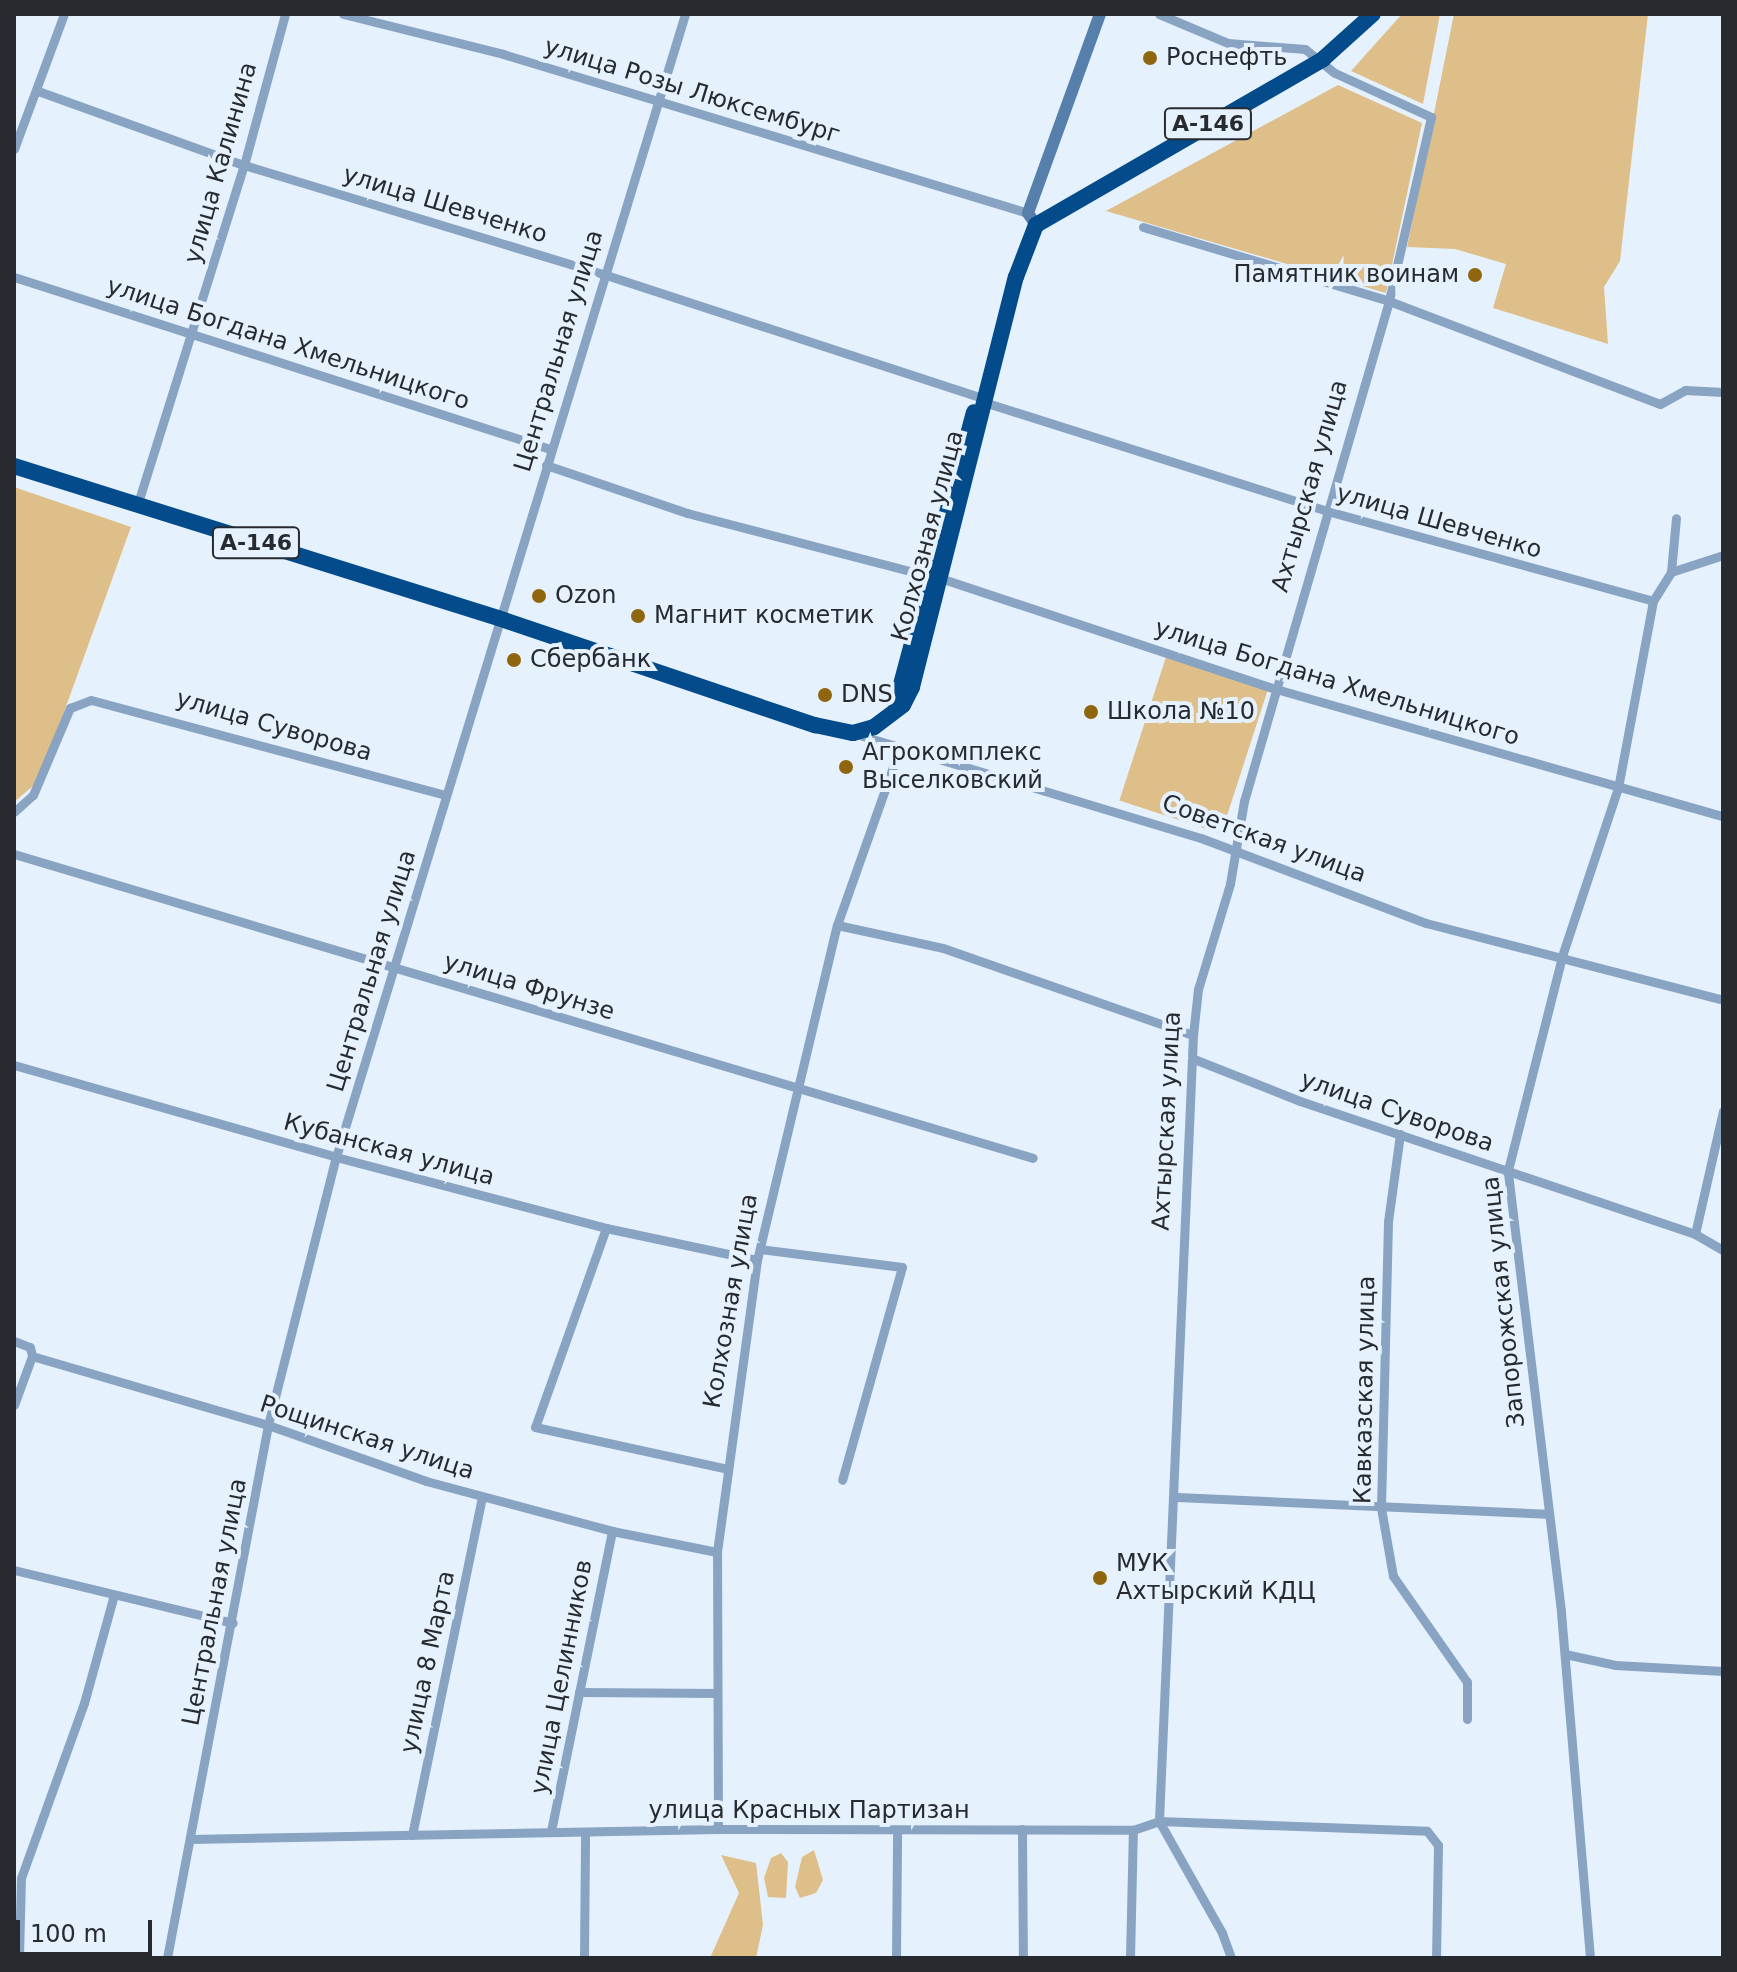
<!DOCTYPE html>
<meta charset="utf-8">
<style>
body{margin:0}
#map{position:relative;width:1737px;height:1972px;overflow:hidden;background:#e6f1fe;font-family:"DejaVu Sans",sans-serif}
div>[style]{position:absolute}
.green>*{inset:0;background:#dfbf89;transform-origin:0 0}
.street>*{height:9px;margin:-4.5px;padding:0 4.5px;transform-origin:4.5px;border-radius:4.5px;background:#89a4c3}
.secondary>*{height:12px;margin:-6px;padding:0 6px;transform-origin:6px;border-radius:6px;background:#577fac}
.highway>*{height:16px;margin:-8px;padding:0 8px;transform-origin:8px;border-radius:8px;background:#034b8a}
.dots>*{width:22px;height:22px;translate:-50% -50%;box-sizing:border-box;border:4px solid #e6f1fe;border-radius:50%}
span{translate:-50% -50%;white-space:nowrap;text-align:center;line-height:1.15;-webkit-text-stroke:8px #e6f1fe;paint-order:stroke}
.shield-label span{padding:2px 6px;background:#e6f1fe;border:2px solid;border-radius:6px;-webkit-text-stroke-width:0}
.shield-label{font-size:22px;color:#272b30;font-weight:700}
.poi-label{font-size:24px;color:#272b30}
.left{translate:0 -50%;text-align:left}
.right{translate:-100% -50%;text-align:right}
.street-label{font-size:24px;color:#272b30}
.frame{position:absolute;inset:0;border:16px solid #272b30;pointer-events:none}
.scale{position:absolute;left:16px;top:1920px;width:136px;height:36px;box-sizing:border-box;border:4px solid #272b30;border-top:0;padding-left:10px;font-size:24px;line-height:28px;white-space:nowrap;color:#272b30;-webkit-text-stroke:6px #e6f1fe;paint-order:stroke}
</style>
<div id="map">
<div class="green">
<i style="clip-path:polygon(1402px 14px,1440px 14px,1423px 104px,1351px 71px)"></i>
<i style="clip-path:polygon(1454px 14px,1648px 14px,1620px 261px,1604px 287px,1608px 344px,1493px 308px,1506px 264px,1455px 249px,1407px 247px)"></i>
<i style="clip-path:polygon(1338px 85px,1422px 123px,1386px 293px,1106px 211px)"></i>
<i style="clip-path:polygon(14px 487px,131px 527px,39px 781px,14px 802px)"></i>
<i style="left:1166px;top:657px;width:107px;height:151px;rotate:18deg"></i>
<i style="clip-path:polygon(814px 1850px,823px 1880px,816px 1893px,800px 1898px,795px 1887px,802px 1857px)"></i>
<i style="clip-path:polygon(781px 1853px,788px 1862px,786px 1898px,768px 1897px,764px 1878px,771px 1858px)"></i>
<i style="clip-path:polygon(721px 1855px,756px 1863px,763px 1925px,756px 1958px,710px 1958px,739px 1893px)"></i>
</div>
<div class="street">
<i style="left:343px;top:14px;width:165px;rotate:14deg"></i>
<i style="left:503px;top:54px;width:549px;rotate:16.85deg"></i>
<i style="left:1159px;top:14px;width:75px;rotate:22.8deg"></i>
<i style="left:1228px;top:43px;width:77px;rotate:4.5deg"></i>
<i style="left:1305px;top:49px;width:38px;rotate:39deg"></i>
<i style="left:1335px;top:73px;width:106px;rotate:24.6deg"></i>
<i style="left:1431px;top:117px;width:189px;rotate:102.9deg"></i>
<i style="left:1389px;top:301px;width:521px;rotate:106.17deg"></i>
<i style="left:1244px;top:801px;width:84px;rotate:99.6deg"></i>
<i style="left:1230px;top:884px;width:110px;rotate:106.9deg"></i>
<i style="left:1198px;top:989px;width:46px;rotate:96.2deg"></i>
<i style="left:1193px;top:1035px;width:787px;rotate:92.48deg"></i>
<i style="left:1159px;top:1821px;width:129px;rotate:60.6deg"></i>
<i style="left:1222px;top:1933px;width:27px;rotate:70deg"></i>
<i style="left:38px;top:91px;width:219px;rotate:19.8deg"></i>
<i style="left:244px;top:165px;width:375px;rotate:16.9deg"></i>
<i style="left:603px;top:274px;width:396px;rotate:18.1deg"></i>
<i style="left:14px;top:149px;width:144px;rotate:-69.7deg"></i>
<i style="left:1143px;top:227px;width:257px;rotate:16.7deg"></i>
<i style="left:1389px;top:301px;width:290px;rotate:20.8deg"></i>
<i style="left:1660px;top:404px;width:29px;rotate:-29deg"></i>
<i style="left:1685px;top:390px;width:38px;rotate:3deg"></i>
<i style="left:14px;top:277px;width:563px;rotate:17.79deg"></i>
<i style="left:987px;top:403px;width:357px;rotate:17.6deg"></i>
<i style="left:1327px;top:511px;width:338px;rotate:15.4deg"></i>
<i style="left:546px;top:465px;width:149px;rotate:18.8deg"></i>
<i style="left:687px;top:513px;width:249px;rotate:14.6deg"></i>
<i style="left:137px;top:506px;width:357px;rotate:-72.6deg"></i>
<i style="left:244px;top:165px;width:156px;rotate:-74.8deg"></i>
<i style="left:1671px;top:572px;width:55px;rotate:-18.1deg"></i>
<i style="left:943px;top:579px;width:351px;rotate:18.3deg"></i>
<i style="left:1276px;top:689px;width:465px;rotate:15.9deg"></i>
<i style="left:856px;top:734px;width:360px;rotate:16.8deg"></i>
<i style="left:1201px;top:838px;width:241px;rotate:20.7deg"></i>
<i style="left:1426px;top:923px;width:307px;rotate:14.5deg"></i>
<i style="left:14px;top:812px;width:25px;rotate:-42deg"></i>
<i style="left:33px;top:795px;width:95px;rotate:-67deg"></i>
<i style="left:70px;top:708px;width:22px;rotate:-21deg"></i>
<i style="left:91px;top:700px;width:367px;rotate:15deg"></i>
<i style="left:14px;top:854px;width:1063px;rotate:16.61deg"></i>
<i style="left:837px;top:925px;width:108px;rotate:12.2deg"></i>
<i style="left:943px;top:948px;width:265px;rotate:19.2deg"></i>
<i style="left:1194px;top:1059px;width:114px;rotate:21.6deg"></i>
<i style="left:1300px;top:1101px;width:417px;rotate:18.6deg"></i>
<i style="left:1695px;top:1234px;width:32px;rotate:30deg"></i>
<i style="left:14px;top:1065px;width:335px;rotate:15.9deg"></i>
<i style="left:336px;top:1157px;width:279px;rotate:14.7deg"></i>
<i style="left:606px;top:1228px;width:154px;rotate:12deg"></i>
<i style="left:1400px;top:1134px;width:89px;rotate:97.8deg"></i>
<i style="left:1388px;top:1222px;width:286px;rotate:91.4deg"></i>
<i style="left:1381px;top:1508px;width:69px;rotate:80deg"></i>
<i style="left:1393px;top:1576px;width:129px;rotate:55.1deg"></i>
<i style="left:1467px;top:1682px;width:37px;rotate:90deg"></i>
<i style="left:606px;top:1228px;width:211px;rotate:109.6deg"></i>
<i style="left:535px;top:1427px;width:197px;rotate:12.3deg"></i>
<i style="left:1695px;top:1234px;width:126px;rotate:-77.2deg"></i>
<i style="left:760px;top:1249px;width:143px;rotate:7.2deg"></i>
<i style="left:902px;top:1267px;width:221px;rotate:105.7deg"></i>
<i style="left:14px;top:1341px;width:17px;rotate:21deg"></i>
<i style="left:30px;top:1347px;width:9px;rotate:77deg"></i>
<i style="left:32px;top:1356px;width:246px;rotate:16.3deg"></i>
<i style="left:268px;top:1425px;width:168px;rotate:19.5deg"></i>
<i style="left:426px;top:1481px;width:193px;rotate:15deg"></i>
<i style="left:612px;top:1531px;width:107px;rotate:11.3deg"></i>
<i style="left:14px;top:1405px;width:52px;rotate:-69.8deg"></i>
<i style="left:1177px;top:1497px;width:369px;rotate:2.6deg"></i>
<i style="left:14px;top:1570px;width:225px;rotate:13.6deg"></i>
<i style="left:1565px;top:1654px;width:51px;rotate:12.4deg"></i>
<i style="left:1615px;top:1665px;width:108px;rotate:3.2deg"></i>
<i style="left:579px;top:1692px;width:138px;rotate:0.4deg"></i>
<i style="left:718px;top:1829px;width:277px;rotate:-90.2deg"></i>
<i style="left:717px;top:1552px;width:295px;rotate:-82.2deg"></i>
<i style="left:757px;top:1260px;width:344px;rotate:-76.6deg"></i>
<i style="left:837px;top:925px;width:186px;rotate:-70.5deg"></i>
<i style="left:1022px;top:1829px;width:129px;rotate:89.6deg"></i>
<i style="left:551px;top:1831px;width:306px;rotate:-78.5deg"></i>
<i style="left:412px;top:1835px;width:345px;rotate:-78.3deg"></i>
<i style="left:190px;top:1839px;width:528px;rotate:-1.09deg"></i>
<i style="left:718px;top:1829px;width:415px;rotate:0.1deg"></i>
<i style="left:1133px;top:1830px;width:28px;rotate:-19deg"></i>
<i style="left:1159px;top:1821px;width:268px;rotate:2.1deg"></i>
<i style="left:1427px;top:1831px;width:18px;rotate:52deg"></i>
<i style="left:1438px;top:1845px;width:113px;rotate:91deg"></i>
<i style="left:19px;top:1958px;width:80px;rotate:-88.6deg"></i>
<i style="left:21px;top:1878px;width:186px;rotate:-70.2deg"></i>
<i style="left:84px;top:1703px;width:112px;rotate:-74.5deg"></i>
<i style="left:167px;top:1958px;width:542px;rotate:-79.27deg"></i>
<i style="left:268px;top:1425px;width:276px;rotate:-75.8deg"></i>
<i style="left:336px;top:1157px;width:1195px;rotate:-73.02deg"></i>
<i style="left:584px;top:1958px;width:126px;rotate:-89.5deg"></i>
<i style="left:896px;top:1958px;width:126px;rotate:-89.5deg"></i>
<i style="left:1130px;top:1958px;width:128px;rotate:-88.7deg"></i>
<i style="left:1590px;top:1958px;width:348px;rotate:-94.8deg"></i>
<i style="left:1561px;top:1611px;width:444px;rotate:-96.9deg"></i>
<i style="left:1508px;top:1170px;width:221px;rotate:-75.8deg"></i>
<i style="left:1562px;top:956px;width:177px;rotate:-71.6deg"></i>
<i style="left:1618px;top:788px;width:190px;rotate:-79.4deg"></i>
<i style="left:1653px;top:601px;width:34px;rotate:-58deg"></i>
<i style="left:1671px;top:572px;width:54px;rotate:-84.7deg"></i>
</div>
<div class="secondary">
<i style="left:1036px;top:225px;width:14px;rotate:-124deg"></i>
<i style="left:1028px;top:213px;width:212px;rotate:-70.1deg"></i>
</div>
<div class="highway">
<i style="left:14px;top:466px;width:507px;rotate:17.43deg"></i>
<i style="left:498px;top:618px;width:335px;rotate:18.7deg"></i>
<i style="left:815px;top:725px;width:39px;rotate:12deg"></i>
<i style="left:853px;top:733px;width:22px;rotate:-16deg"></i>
<i style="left:874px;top:727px;width:36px;rotate:-37deg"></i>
<i style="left:903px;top:705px;width:20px;rotate:-63deg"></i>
<i style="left:912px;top:687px;width:423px;rotate:-75.8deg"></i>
<i style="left:1016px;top:277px;width:56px;rotate:-69deg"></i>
<i style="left:1036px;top:225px;width:332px;rotate:-30deg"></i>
<i style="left:1323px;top:59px;width:67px;rotate:-42deg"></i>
<i style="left:896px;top:703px;width:301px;rotate:-75deg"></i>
</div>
<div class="dots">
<i style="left:1150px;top:58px;background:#8f660d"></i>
<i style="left:1475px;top:275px;background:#8f660d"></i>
<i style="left:539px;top:596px;background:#8f660d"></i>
<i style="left:638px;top:616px;background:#8f660d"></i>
<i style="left:514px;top:660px;background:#8f660d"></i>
<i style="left:825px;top:695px;background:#8f660d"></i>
<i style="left:1091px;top:712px;background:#8f660d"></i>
<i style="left:846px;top:767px;background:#8f660d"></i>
<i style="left:1100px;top:1578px;background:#8f660d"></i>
</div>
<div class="shield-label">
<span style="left:1208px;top:124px">А-146</span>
<span style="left:256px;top:543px">А-146</span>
</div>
<div class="poi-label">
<span class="left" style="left:1166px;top:58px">Роснефть</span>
<span class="right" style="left:1459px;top:275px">Памятник воинам</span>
<span class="left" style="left:555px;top:596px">Ozon</span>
<span class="left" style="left:654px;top:616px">Магнит косметик</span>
<span class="left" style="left:530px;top:660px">Сбербанк</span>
<span class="left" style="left:841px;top:695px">DNS</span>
<span class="left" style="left:1107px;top:712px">Школа №10</span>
<span class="left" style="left:862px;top:767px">Агрокомплекс<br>Выселковский</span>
<span class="left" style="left:1116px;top:1578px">МУК<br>Ахтырский КДЦ</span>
</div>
<div class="street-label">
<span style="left:692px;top:91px;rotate:17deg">улица Розы Люксембург</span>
<span style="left:221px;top:163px;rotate:-74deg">улица Калинина</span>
<span style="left:445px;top:205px;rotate:17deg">улица Шевченко</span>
<span style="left:288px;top:344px;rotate:18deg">улица Богдана Хмельницкого</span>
<span style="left:559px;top:351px;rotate:-73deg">Центральная улица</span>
<span style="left:1310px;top:486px;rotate:-74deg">Ахтырская улица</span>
<span style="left:1439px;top:522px;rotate:16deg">улица Шевченко</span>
<span style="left:928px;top:536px;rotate:-75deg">Колхозная улица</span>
<span style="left:1337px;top:683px;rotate:17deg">улица Богдана Хмельницкого</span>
<span style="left:274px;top:726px;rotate:16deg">улица Суворова</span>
<span style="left:1264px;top:839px;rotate:20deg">Советская улица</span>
<span style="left:372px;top:971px;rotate:-73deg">Центральная улица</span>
<span style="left:529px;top:987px;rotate:17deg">улица Фрунзе</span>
<span style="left:1397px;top:1112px;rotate:19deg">улица Суворова</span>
<span style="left:1167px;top:1121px;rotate:-87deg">Ахтырская улица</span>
<span style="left:389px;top:1150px;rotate:15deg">Кубанская улица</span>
<span style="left:731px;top:1301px;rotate:-80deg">Колхозная улица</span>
<span style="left:1504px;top:1302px;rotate:-96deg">Запорожская улица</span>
<span style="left:1365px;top:1390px;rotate:-89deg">Кавказская улица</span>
<span style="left:367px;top:1438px;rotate:18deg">Рощинская улица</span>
<span style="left:215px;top:1602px;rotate:-79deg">Центральная улица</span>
<span style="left:428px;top:1662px;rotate:-78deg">улица 8 Марта</span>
<span style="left:562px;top:1677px;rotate:-79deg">улица Целинников</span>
<span style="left:809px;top:1811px">улица Красных Партизан</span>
</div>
<div class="frame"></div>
<div class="scale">100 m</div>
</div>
